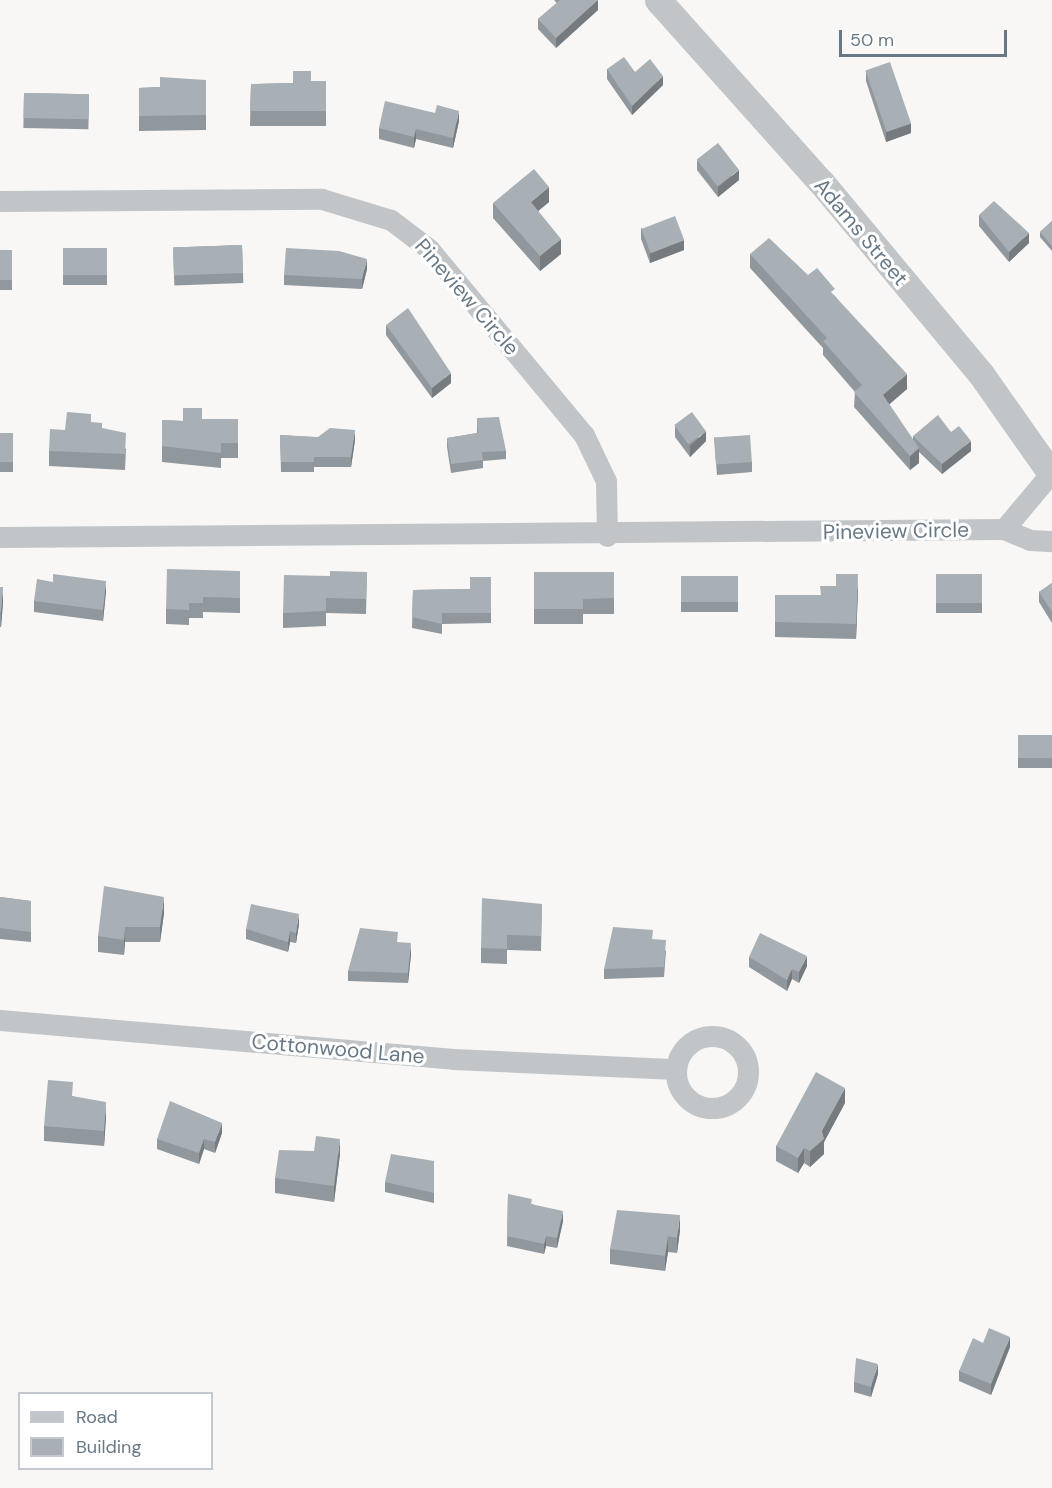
<!DOCTYPE html>
<style>
body{margin:0}
#map{position:relative;width:1052px;height:1488px;overflow:hidden;background:#f8f7f5;font-family:"DM Sans",sans-serif}
div>[style]{position:absolute}
.minor>*{height:21px;margin:-10.5px;padding:0 10.5px;transform-origin:10.5px;border-radius:10.5px;background:#c1c5c8}
.minor>.ring{margin:-10.5px;padding:0;box-sizing:content-box;background:none;border:21px solid #c1c5c8;border-radius:50%}
.tertiary>*{height:27px;margin:-13.5px;padding:0 13.5px;transform-origin:13.5px;border-radius:13.5px;background:#c1c5c8}
.wall>*{inset:0;background:#90979d;transform-origin:0 0}
.shaded-wall>*{inset:0;background:#767b7f}
.building>*{inset:0;background:#a8b0b6;transform-origin:0 0}
span{translate:-50% -50%;white-space:nowrap;text-align:center;line-height:1.15;-webkit-text-stroke:6px #fff;paint-order:stroke}
.street-label{font-size:21px;color:#687985}
.legend{position:absolute;left:18px;top:1392px;width:195px;height:78px;box-sizing:border-box;background:#fff;border:2px solid #c3c9ce;margin:0;padding:8px 10px;list-style:none;font-size:18px;color:#687985}
.legend li{display:flex;align-items:center;gap:12px;height:30px}
.legend b{width:30px;border:2px solid #c3c9ce}
.scale{position:absolute;left:839px;top:30px;width:168px;height:27px;box-sizing:border-box;border:3px solid #687985;border-top:0;padding-left:8px;font-size:18px;line-height:21px;white-space:nowrap;color:#687985;-webkit-text-stroke:4px #fff;paint-order:stroke}
</style>
<div id="map">
<div class="minor">
<i style="left:0;top:201px;width:322px;rotate:-0.4deg"></i>
<i style="left:322px;top:199px;width:72px;rotate:16.9deg"></i>
<i style="left:391px;top:220px;width:48px;rotate:37.3deg"></i>
<i style="left:429px;top:249px;width:242px;rotate:50.2deg"></i>
<i style="left:584px;top:435px;width:51px;rotate:64.4deg"></i>
<i style="left:606px;top:481px;width:55px;rotate:89deg"></i>
<i style="left:1004px;top:529px;width:73px;rotate:-50deg"></i>
<i style="left:0;top:537px;width:1004px;rotate:-0.46deg"></i>
<i style="left:1004px;top:529px;width:28px;rotate:23deg"></i>
<i style="left:1030px;top:540px;width:22px;rotate:3deg"></i>
<i style="left:0;top:1020px;width:455px;rotate:4.9deg"></i>
<i style="left:453px;top:1059px;width:223px;rotate:2.6deg"></i>
<i class="ring" style="left:676px;top:1036px;width:51px;height:51px"></i>
</div>
<div class="tertiary">
<i style="left:658px;top:0;width:244px;rotate:48.2deg"></i>
<i style="left:821px;top:182px;width:250px;rotate:50.2deg"></i>
<i style="left:981px;top:374px;width:123px;rotate:54.9deg"></i>
</div>
<div class="wall">
<i style="clip-path:polygon(554px 0,598px 0,598px 10px,556px 48px,538px 29px,538px 19px,557px 3px)"></i>
<i style="clip-path:polygon(607px 69px,635px 72px,663px 85px,632px 115px,607px 79px)"></i>
<i style="clip-path:polygon(866px 71px,911px 133px,886px 142px,866px 81px)"></i>
<i style="clip-path:polygon(206px 80px,206px 130px,139px 131px,139px 88px,160px 87px)"></i>
<i style="clip-path:polygon(311px 81px,326px 81px,326px 126px,250px 126px,251px 84px,293px 83px)"></i>
<i style="left:24px;top:93px;width:65px;height:35px;rotate:1deg"></i>
<i style="clip-path:polygon(459px 121px,453px 148px,416px 139px,414px 148px,379px 139px,379px 128px)"></i>
<i style="clip-path:polygon(697px 160px,739px 180px,718px 197px,697px 170px)"></i>
<i style="clip-path:polygon(549px 202px,538px 211px,561px 254px,540px 271px,493px 218px,493px 203px)"></i>
<i style="clip-path:polygon(979px 215px,1029px 243px,1009px 262px,979px 226px)"></i>
<i style="clip-path:polygon(1052px 221px,1052px 251px,1040px 237px,1040px 232px)"></i>
<i style="clip-path:polygon(641px 228px,684px 250px,650px 263px,641px 239px)"></i>
<i style="left:242px;top:245px;width:38px;height:69px;rotate:88deg"></i>
<i style="left:63px;top:248px;width:44px;height:37px"></i>
<i style="left:0;top:250px;width:12px;height:40px"></i>
<i style="clip-path:polygon(750px 254px,808px 275px,835px 296px,907px 389px,889px 404px,913px 440px,913px 436px,951px 432px,971px 451px,942px 474px,919px 452px,919px 463px,910px 470px,854px 407px,855px 392px,823px 355px,823px 348px,750px 268px)"></i>
<i style="clip-path:polygon(367px 269px,362px 289px,284px 285px,284px 275px)"></i>
<i style="clip-path:polygon(386px 325px,451px 383px,432px 398px,386px 335px)"></i>
<i style="clip-path:polygon(477px 418px,506px 451px,506px 459px,483px 461px,483px 468px,451px 473px,447px 447px,447px 438px,477px 433px)"></i>
<i style="clip-path:polygon(202px 419px,238px 419px,238px 458px,221px 458px,221px 468px,162px 462px,162px 420px,183px 421px)"></i>
<i style="clip-path:polygon(91px 422px,102px 428px,126px 449px,125px 470px,49px 466px,49px 451px,65px 430px)"></i>
<i style="clip-path:polygon(675px 426px,706px 441px,690px 457px,675px 437px)"></i>
<i style="left:0;top:433px;width:13px;height:39px"></i>
<i style="clip-path:polygon(280px 435px,355px 440px,351px 467px,314px 467px,314px 472px,281px 472px)"></i>
<i style="clip-path:polygon(714px 437px,752px 462px,752px 472px,717px 475px)"></i>
<i style="clip-path:polygon(240px 571px,240px 613px,203px 612px,203px 618px,189px 618px,189px 625px,166px 624px,166px 609px)"></i>
<i style="clip-path:polygon(367px 572px,366px 614px,326px 613px,326px 626px,283px 628px,283px 613px,330px 576px)"></i>
<i style="clip-path:polygon(534px 572px,614px 572px,614px 614px,583px 614px,583px 624px,534px 624px)"></i>
<i style="left:936px;top:574px;width:46px;height:39px"></i>
<i style="left:681px;top:576px;width:57px;height:36px"></i>
<i style="clip-path:polygon(491px 577px,491px 623px,442px 624px,442px 634px,412px 628px,413px 590px,470px 589px)"></i>
<i style="clip-path:polygon(53px 582px,106px 591px,103px 621px,34px 612px,34px 601px)"></i>
<i style="clip-path:polygon(1052px 583px,1052px 623px,1039px 602px,1039px 592px)"></i>
<i style="clip-path:polygon(0 587px,3px 602px,1px 627px,0 627px)"></i>
<i style="clip-path:polygon(858px 589px,856px 639px,775px 637px,775px 595px,820px 595px)"></i>
<i style="left:1052px;top:735px;width:33px;height:34px;rotate:90deg"></i>
<i style="clip-path:polygon(0 897px,31px 901px,31px 942px,0 939px)"></i>
<i style="clip-path:polygon(542px 904px,541px 951px,507px 950px,507px 964px,481px 963px,481px 948px)"></i>
<i style="clip-path:polygon(164px 913px,160px 942px,125px 942px,124px 955px,98px 952px,98px 936px)"></i>
<i style="clip-path:polygon(299px 924px,296px 943px,290px 942px,288px 952px,246px 939px,246px 929px)"></i>
<i style="clip-path:polygon(653px 940px,666px 951px,664px 977px,604px 979px,604px 969px)"></i>
<i style="clip-path:polygon(411px 954px,408px 983px,348px 981px,348px 971px)"></i>
<i style="clip-path:polygon(749px 957px,807px 966px,799px 983px,792px 979px,787px 991px,749px 967px)"></i>
<i style="clip-path:polygon(73px 1096px,106px 1117px,104px 1146px,44px 1141px,44px 1126px)"></i>
<i style="clip-path:polygon(845px 1103px,824px 1142px,824px 1154px,810px 1167px,804px 1163px,798px 1173px,776px 1161px,776px 1146px)"></i>
<i style="clip-path:polygon(222px 1133px,215px 1153px,204px 1149px,199px 1164px,157px 1149px,157px 1139px)"></i>
<i style="clip-path:polygon(340px 1154px,334px 1202px,275px 1193px,275px 1178px)"></i>
<i style="clip-path:polygon(434px 1161px,434px 1203px,385px 1192px,385px 1182px)"></i>
<i style="clip-path:polygon(508px 1194px,532px 1204px,563px 1221px,557px 1248px,546px 1246px,544px 1254px,507px 1246px)"></i>
<i style="clip-path:polygon(680px 1230px,677px 1253px,668px 1252px,665px 1271px,610px 1264px,610px 1249px)"></i>
<i style="clip-path:polygon(983px 1343px,1010px 1347px,991px 1395px,959px 1381px,959px 1371px)"></i>
<i style="clip-path:polygon(878px 1374px,871px 1397px,854px 1392px,854px 1382px)"></i>
</div>
<div class="shaded-wall">
<i style="clip-path:polygon(598px 0,598px 10px,556px 48px,556px 38px)"></i>
<i style="clip-path:polygon(663px 76px,663px 85px,632px 115px,632px 106px)"></i>
<i style="clip-path:polygon(459px 111px,459px 121px,453px 148px,453px 138px)"></i>
<i style="clip-path:polygon(911px 123px,911px 133px,886px 142px,886px 131px)"></i>
<i style="clip-path:polygon(416px 129px,416px 139px,414px 148px,414px 137px)"></i>
<i style="clip-path:polygon(739px 170px,739px 180px,718px 197px,718px 187px)"></i>
<i style="clip-path:polygon(549px 187px,549px 202px,531px 217px,531px 202px)"></i>
<i style="clip-path:polygon(1029px 233px,1029px 243px,1009px 262px,1009px 252px)"></i>
<i style="clip-path:polygon(561px 239px,561px 254px,540px 271px,540px 256px)"></i>
<i style="clip-path:polygon(684px 240px,684px 250px,650px 263px,650px 253px)"></i>
<i style="clip-path:polygon(367px 259px,367px 269px,362px 289px,362px 279px)"></i>
<i style="clip-path:polygon(451px 373px,451px 383px,432px 398px,432px 388px)"></i>
<i style="clip-path:polygon(907px 374px,907px 389px,883px 410px,883px 395px)"></i>
<i style="clip-path:polygon(355px 430px,355px 440px,351px 467px,351px 457px)"></i>
<i style="clip-path:polygon(706px 431px,706px 441px,690px 457px,690px 446px)"></i>
<i style="clip-path:polygon(971px 441px,971px 451px,942px 474px,942px 464px)"></i>
<i style="clip-path:polygon(919px 448px,919px 463px,910px 470px,910px 456px)"></i>
<i style="clip-path:polygon(858px 574px,858px 589px,856px 639px,856px 624px)"></i>
<i style="clip-path:polygon(106px 581px,106px 591px,103px 621px,103px 610px)"></i>
<i style="clip-path:polygon(3px 587px,3px 602px,1px 627px,1px 612px)"></i>
<i style="clip-path:polygon(164px 897px,164px 913px,160px 942px,160px 927px)"></i>
<i style="clip-path:polygon(299px 914px,299px 924px,296px 943px,296px 933px)"></i>
<i style="clip-path:polygon(125px 927px,125px 942px,124px 955px,124px 940px)"></i>
<i style="clip-path:polygon(290px 931px,290px 942px,288px 952px,288px 942px)"></i>
<i style="clip-path:polygon(411px 943px,411px 954px,408px 983px,408px 973px)"></i>
<i style="clip-path:polygon(807px 956px,807px 966px,799px 983px,799px 972px)"></i>
<i style="clip-path:polygon(792px 969px,792px 979px,787px 991px,787px 980px)"></i>
<i style="clip-path:polygon(845px 1088px,845px 1103px,824px 1142px,824px 1154px,810px 1167px,810px 1151px)"></i>
<i style="clip-path:polygon(106px 1102px,106px 1117px,104px 1146px,104px 1131px)"></i>
<i style="clip-path:polygon(222px 1123px,222px 1133px,215px 1153px,215px 1142px)"></i>
<i style="clip-path:polygon(204px 1139px,204px 1149px,199px 1164px,199px 1153px)"></i>
<i style="clip-path:polygon(340px 1139px,340px 1154px,334px 1202px,334px 1186px)"></i>
<i style="clip-path:polygon(804px 1148px,804px 1163px,798px 1173px,798px 1158px)"></i>
<i style="clip-path:polygon(563px 1211px,563px 1221px,557px 1248px,557px 1238px)"></i>
<i style="clip-path:polygon(680px 1215px,680px 1230px,677px 1253px,677px 1238px)"></i>
<i style="clip-path:polygon(546px 1236px,546px 1246px,544px 1254px,544px 1244px)"></i>
<i style="clip-path:polygon(668px 1236px,668px 1252px,665px 1271px,665px 1256px)"></i>
<i style="clip-path:polygon(1010px 1337px,1010px 1347px,991px 1395px,991px 1384px)"></i>
<i style="clip-path:polygon(878px 1364px,878px 1374px,871px 1397px,871px 1387px)"></i>
</div>
<div class="building">
<i style="clip-path:polygon(560px 0,598px 0,556px 38px,538px 19px)"></i>
<i style="clip-path:polygon(624px 57px,635px 72px,650px 59px,663px 76px,632px 106px,607px 69px)"></i>
<i style="left:890px;top:62px;width:65px;height:26px;rotate:71deg"></i>
<i style="clip-path:polygon(293px 71px,311px 71px,311px 81px,326px 81px,326px 111px,250px 111px,251px 84px,293px 83px)"></i>
<i style="clip-path:polygon(160px 77px,206px 80px,206px 115px,139px 116px,139px 88px,160px 87px)"></i>
<i style="left:24px;top:93px;width:65px;height:25px;rotate:1deg"></i>
<i style="clip-path:polygon(385px 101px,435px 113px,437px 105px,459px 111px,453px 138px,416px 129px,414px 137px,379px 128px)"></i>
<i style="left:718px;top:143px;width:34px;height:27px;rotate:52deg"></i>
<i style="clip-path:polygon(534px 169px,549px 187px,531px 202px,561px 239px,540px 256px,493px 203px)"></i>
<i style="clip-path:polygon(994px 201px,1029px 233px,1009px 252px,979px 215px)"></i>
<i style="left:675px;top:216px;width:26px;height:36px;rotate:69deg"></i>
<i style="clip-path:polygon(1052px 221px,1052px 246px,1040px 232px)"></i>
<i style="clip-path:polygon(769px 238px,808px 275px,817px 268px,835px 289px,831px 292px,907px 374px,883px 395px,919px 448px,910px 456px,854px 392px,862px 385px,823px 341px,827px 338px,750px 254px)"></i>
<i style="left:242px;top:245px;width:28px;height:69px;rotate:88deg"></i>
<i style="left:63px;top:248px;width:44px;height:27px"></i>
<i style="clip-path:polygon(286px 248px,339px 251px,367px 259px,362px 279px,284px 275px)"></i>
<i style="left:0;top:250px;width:12px;height:30px"></i>
<i style="clip-path:polygon(408px 308px,451px 373px,432px 388px,386px 325px)"></i>
<i style="clip-path:polygon(183px 408px,202px 408px,202px 419px,238px 419px,238px 443px,221px 443px,221px 453px,162px 446px,162px 420px,183px 421px)"></i>
<i style="clip-path:polygon(67px 412px,91px 414px,91px 422px,102px 423px,102px 428px,126px 433px,125px 454px,49px 451px,50px 429px,65px 430px)"></i>
<i style="left:692px;top:412px;width:24px;height:22px;rotate:54deg"></i>
<i style="clip-path:polygon(938px 415px,951px 432px,959px 426px,971px 441px,942px 464px,913px 436px)"></i>
<i style="clip-path:polygon(499px 417px,506px 451px,482px 452px,483px 460px,451px 464px,447px 438px,478px 433px,477px 418px)"></i>
<i style="clip-path:polygon(330px 428px,355px 430px,351px 457px,314px 457px,314px 462px,281px 462px,280px 435px,318px 437px)"></i>
<i style="left:0;top:433px;width:13px;height:29px"></i>
<i style="left:750px;top:435px;width:27px;height:36px;rotate:86deg"></i>
<i style="clip-path:polygon(167px 569px,240px 571px,240px 598px,203px 597px,203px 603px,189px 603px,189px 610px,166px 609px)"></i>
<i style="clip-path:polygon(330px 571px,367px 572px,366px 599px,326px 598px,326px 611px,283px 613px,284px 575px,330px 576px)"></i>
<i style="clip-path:polygon(534px 572px,614px 572px,614px 598px,583px 599px,583px 609px,534px 609px)"></i>
<i style="clip-path:polygon(53px 574px,106px 581px,103px 610px,34px 601px,37px 579px,53px 582px)"></i>
<i style="clip-path:polygon(836px 574px,858px 574px,856px 624px,775px 622px,775px 595px,821px 595px,820px 586px,836px 586px)"></i>
<i style="left:936px;top:574px;width:46px;height:29px"></i>
<i style="left:681px;top:576px;width:57px;height:26px"></i>
<i style="clip-path:polygon(470px 577px,491px 577px,491px 613px,442px 613px,442px 624px,412px 617px,413px 590px,470px 589px)"></i>
<i style="clip-path:polygon(1052px 583px,1052px 612px,1039px 592px)"></i>
<i style="clip-path:polygon(0 587px,3px 587px,1px 612px,0 612px)"></i>
<i style="left:1052px;top:735px;width:23px;height:34px;rotate:90deg"></i>
<i style="clip-path:polygon(104px 886px,164px 897px,160px 927px,125px 927px,124px 940px,98px 936px)"></i>
<i style="clip-path:polygon(0 897px,31px 901px,31px 932px,0 928px)"></i>
<i style="clip-path:polygon(482px 898px,542px 904px,541px 936px,507px 935px,507px 949px,481px 948px)"></i>
<i style="clip-path:polygon(251px 904px,299px 914px,296px 933px,290px 931px,288px 942px,246px 929px)"></i>
<i style="clip-path:polygon(613px 927px,653px 930px,652px 939px,666px 940px,664px 967px,604px 969px)"></i>
<i style="clip-path:polygon(360px 928px,398px 932px,397px 942px,411px 943px,408px 973px,348px 971px)"></i>
<i style="clip-path:polygon(760px 933px,807px 956px,799px 972px,792px 969px,787px 980px,749px 957px)"></i>
<i style="clip-path:polygon(816px 1072px,845px 1088px,822px 1131px,824px 1139px,810px 1151px,804px 1148px,798px 1158px,776px 1146px)"></i>
<i style="clip-path:polygon(48px 1080px,73px 1082px,72px 1096px,106px 1102px,104px 1131px,44px 1126px)"></i>
<i style="clip-path:polygon(170px 1101px,222px 1123px,215px 1142px,204px 1139px,199px 1153px,157px 1139px)"></i>
<i style="clip-path:polygon(316px 1136px,340px 1139px,334px 1186px,275px 1178px,279px 1150px,314px 1151px)"></i>
<i style="clip-path:polygon(391px 1154px,434px 1161px,434px 1193px,385px 1182px)"></i>
<i style="clip-path:polygon(508px 1194px,532px 1199px,531px 1204px,563px 1211px,557px 1238px,546px 1236px,544px 1244px,507px 1236px)"></i>
<i style="clip-path:polygon(617px 1210px,680px 1215px,677px 1238px,668px 1236px,665px 1256px,610px 1249px)"></i>
<i style="clip-path:polygon(989px 1328px,1010px 1337px,991px 1384px,959px 1371px,973px 1338px,983px 1343px)"></i>
<i style="clip-path:polygon(856px 1358px,878px 1364px,871px 1387px,854px 1382px)"></i>
</div>
<div class="street-label">
<span style="left:861px;top:232px;rotate:50deg">Adams Street</span>
<span style="left:467px;top:297px;rotate:49deg">Pineview Circle</span>
<span style="left:896px;top:531px;rotate:-1deg">Pineview Circle</span>
<span style="left:338px;top:1049px;rotate:5deg">Cottonwood Lane</span>
</div>
<ul class="legend">
<li><b style="height:8px;background:#c1c5c8"></b>Road</li>
<li><b style="height:16px;background:#a8b0b6"></b>Building</li>
</ul>
<div class="scale">50 m</div>
</div>
